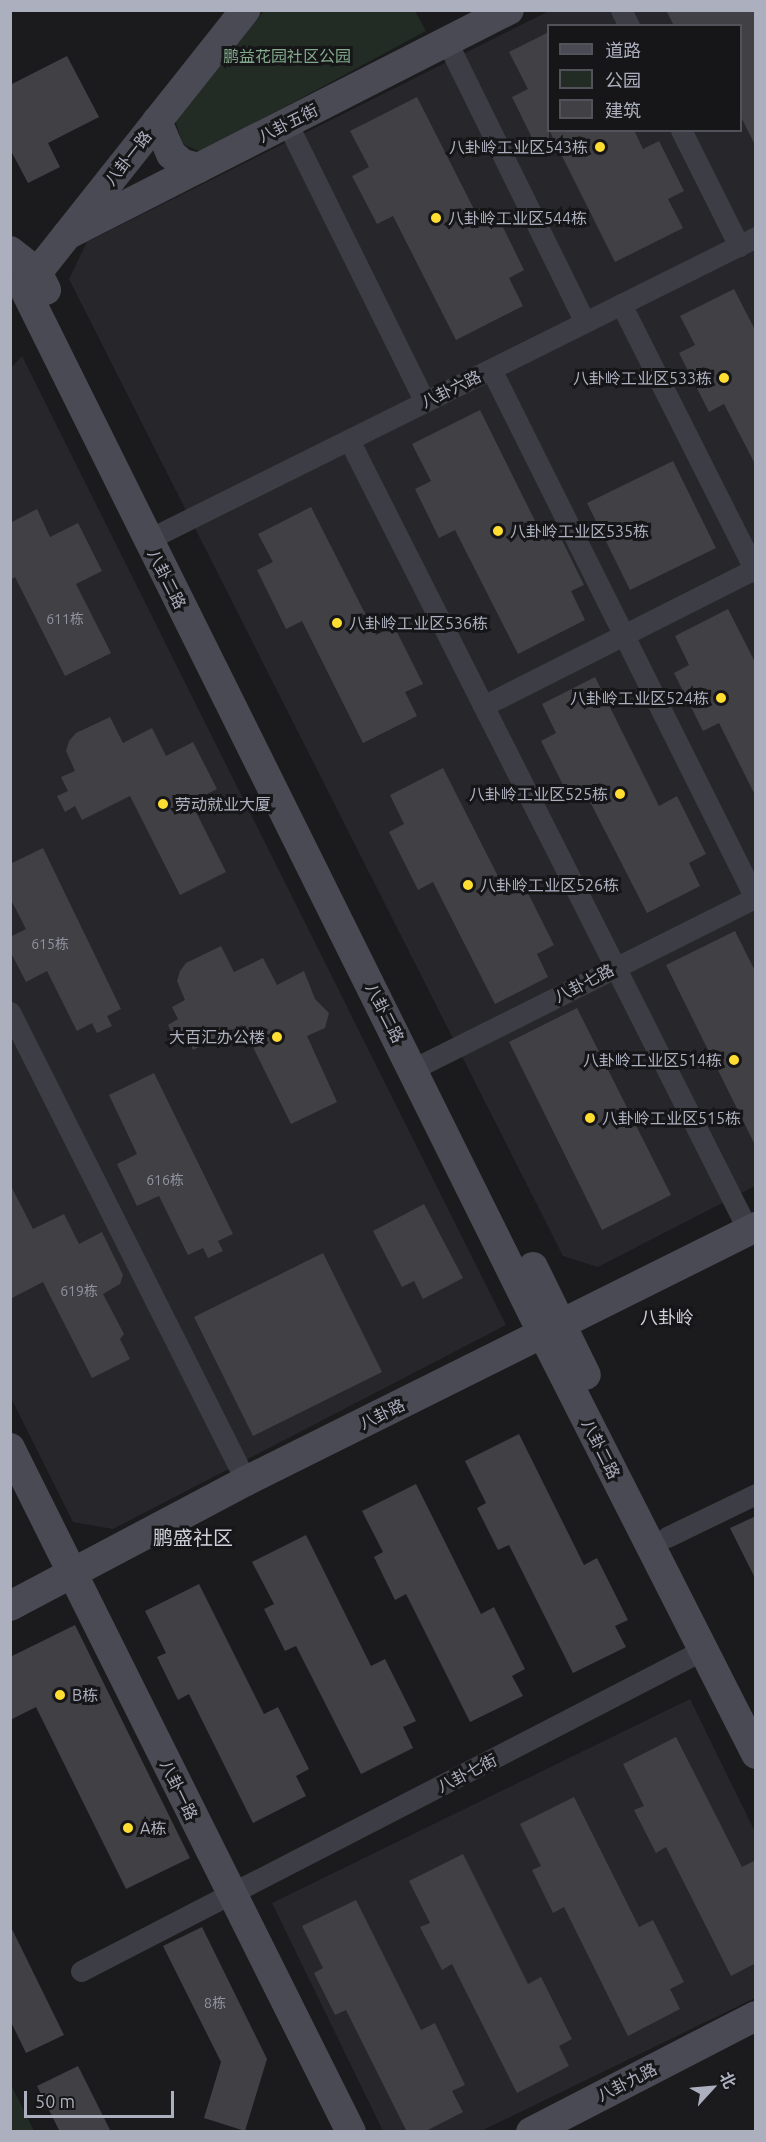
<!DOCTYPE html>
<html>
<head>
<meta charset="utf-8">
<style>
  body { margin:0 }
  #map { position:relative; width:766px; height:2142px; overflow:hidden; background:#1b1b1d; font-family:Ubuntu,"Noto Sans SC",sans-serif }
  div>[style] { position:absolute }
  .built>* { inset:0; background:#27262b }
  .green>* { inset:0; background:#222c25 }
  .building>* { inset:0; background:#404045 }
  .street>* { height:21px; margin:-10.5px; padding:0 10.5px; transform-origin:10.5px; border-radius:10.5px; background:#3d3d45 }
  .secondary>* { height:30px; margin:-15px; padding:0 15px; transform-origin:15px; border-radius:15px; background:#494a53 }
  .dots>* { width:16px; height:16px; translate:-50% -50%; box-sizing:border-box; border:3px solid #161618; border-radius:50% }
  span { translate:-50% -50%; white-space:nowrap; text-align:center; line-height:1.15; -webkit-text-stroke:6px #161618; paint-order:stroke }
  .number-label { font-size:14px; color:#9193a0 }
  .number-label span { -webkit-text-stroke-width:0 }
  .park-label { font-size:16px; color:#82aa8b }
  .street-label { font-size:16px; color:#acafbe }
  .poi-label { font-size:16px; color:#acafbe }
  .right { translate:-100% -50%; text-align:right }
  .left { translate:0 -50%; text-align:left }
  .neighbourhood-label { font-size:18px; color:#cecfd9 }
  .quarter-label { font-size:20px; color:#cecfd9 }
  .frame { position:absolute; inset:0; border:12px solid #acafbe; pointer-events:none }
  .legend { position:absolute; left:547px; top:24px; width:195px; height:108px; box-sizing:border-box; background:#161618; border:2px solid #52535a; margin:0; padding:8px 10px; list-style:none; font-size:18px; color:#acafbe }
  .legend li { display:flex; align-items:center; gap:12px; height:30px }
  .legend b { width:30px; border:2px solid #52535a }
  .north { position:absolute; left:682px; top:2058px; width:60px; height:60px; -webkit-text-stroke:4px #161618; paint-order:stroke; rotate:64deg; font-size:16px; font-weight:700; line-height:24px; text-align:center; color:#acafbe }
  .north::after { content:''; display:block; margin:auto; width:21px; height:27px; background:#acafbe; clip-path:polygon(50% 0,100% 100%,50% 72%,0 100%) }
  .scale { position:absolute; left:24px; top:2091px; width:150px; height:27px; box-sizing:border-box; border:3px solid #acafbe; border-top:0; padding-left:8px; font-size:18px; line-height:21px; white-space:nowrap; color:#acafbe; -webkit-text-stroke:4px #161618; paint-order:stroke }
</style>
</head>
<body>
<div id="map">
  <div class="built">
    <i style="clip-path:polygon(evenodd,549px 11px,755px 11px,755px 1186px,598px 1267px,563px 1256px,69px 279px,87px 242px,549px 11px,548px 26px,740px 26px,740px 130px,548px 130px,548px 26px)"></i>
    <i style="clip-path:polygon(22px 356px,506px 1325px,113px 1529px,73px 1522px,11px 1398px,10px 369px)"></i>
    <i style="clip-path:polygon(690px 1699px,755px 1832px,755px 1998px,481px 2131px,383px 2131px,272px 1903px)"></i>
  </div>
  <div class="green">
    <i style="clip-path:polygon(264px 11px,415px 11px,426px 31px,201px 152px,183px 144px,175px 120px)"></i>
    <i style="clip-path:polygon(11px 2085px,34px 2131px,11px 2131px)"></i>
  </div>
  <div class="building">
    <i style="clip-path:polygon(666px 10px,756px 10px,756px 147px,741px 117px,741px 26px,674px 26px)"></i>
    <i style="clip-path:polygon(549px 32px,549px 139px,536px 146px,512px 97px,528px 89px,509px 52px)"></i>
    <i style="clip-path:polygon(67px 56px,99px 117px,48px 143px,60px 167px,28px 183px,10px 149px,10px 85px)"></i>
    <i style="clip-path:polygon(417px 97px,483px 227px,499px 219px,524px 270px,509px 278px,523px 306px,456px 340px,393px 216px,377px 224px,352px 176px,369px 167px,350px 131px)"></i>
    <i style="clip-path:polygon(549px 130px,634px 130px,643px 149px,659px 141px,684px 191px,668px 199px,683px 228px,615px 262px)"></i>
    <i style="clip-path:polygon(734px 289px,756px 332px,756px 466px,724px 404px,709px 412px,679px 353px,695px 345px,680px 316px)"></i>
    <i style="clip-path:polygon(480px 410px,545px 541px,559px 534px,584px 585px,571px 591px,585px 620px,518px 654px,455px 530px,439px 538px,415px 489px,431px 481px,412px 444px)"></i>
    <i style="clip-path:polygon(673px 461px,716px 548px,630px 590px,587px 503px)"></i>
    <i style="clip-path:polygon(311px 507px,376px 635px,394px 626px,423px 684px,405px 692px,417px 716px,363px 743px,302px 621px,286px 629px,257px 570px,273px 562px,258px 534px)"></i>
    <i style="clip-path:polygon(37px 509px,50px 537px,78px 523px,102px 571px,76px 584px,111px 653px,65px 676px,15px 577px,10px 580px,10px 523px)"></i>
    <i style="clip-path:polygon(728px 609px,756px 664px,756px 797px,719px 723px,703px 731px,674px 673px,689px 665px,675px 636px)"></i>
    <i style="clip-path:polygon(595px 677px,659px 806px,677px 796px,706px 854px,689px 863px,700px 886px,647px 913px,585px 792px,570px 799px,541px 741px,556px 733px,542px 704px)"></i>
    <i style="clip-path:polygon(110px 717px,123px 743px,152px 728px,166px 756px,193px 742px,217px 789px,191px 802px,226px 872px,180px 895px,130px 796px,82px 820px,75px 806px,65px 812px,57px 796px,68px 791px,61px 777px,75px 771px,66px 751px,69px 741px,76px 733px)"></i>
    <i style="clip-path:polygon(443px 768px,508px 896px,525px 887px,554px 945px,537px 954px,548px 977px,495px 1004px,433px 882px,418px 890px,389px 832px,404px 824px,390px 795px)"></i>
    <i style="clip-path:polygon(43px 848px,121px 1009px,107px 1016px,112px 1026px,97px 1033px,92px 1023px,77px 1031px,47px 971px,26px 982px,10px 951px,10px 937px,26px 929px,10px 898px,10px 864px)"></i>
    <i style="clip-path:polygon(735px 931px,756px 973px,756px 1147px,666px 965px)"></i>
    <i style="clip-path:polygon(221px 946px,234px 972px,263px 958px,277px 985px,304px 971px,315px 999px,329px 1013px,325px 1028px,307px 1036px,337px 1102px,291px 1124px,242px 1025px,193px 1050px,185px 1034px,175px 1040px,168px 1025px,178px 1019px,172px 1007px,185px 1000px,177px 981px,180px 971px,186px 963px)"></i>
    <i style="clip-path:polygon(577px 1008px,671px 1195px,602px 1230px,509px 1042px)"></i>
    <i style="clip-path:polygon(154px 1073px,233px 1234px,218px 1241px,223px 1251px,208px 1258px,203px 1248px,188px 1255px,159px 1196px,137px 1206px,117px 1164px,137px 1154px,109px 1095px)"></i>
    <i style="clip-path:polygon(10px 1184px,33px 1229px,64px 1214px,79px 1244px,102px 1232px,123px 1275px,120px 1284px,103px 1294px,124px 1334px,120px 1339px,130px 1359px,92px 1378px,43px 1282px,10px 1299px)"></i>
    <i style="clip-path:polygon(424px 1204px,463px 1278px,423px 1299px,414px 1281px,402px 1287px,373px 1231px)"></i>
    <i style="clip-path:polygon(323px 1253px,382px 1372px,253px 1436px,194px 1317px)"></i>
    <i style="clip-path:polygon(519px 1434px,584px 1565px,597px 1558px,628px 1620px,615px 1626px,626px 1647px,573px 1673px,509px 1545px,498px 1550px,477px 1508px,486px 1503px,465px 1461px)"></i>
    <i style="clip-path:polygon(416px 1484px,481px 1614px,494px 1607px,525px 1669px,512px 1676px,523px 1696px,470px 1722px,406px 1594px,395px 1600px,374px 1557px,383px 1552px,362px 1511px)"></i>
    <i style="clip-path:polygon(756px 1516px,756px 1580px,730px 1528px)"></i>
    <i style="clip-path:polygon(306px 1535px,371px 1666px,385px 1659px,416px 1721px,403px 1727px,413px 1748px,361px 1774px,296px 1646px,285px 1651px,264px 1609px,274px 1604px,252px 1562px)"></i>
    <i style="clip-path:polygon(199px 1584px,264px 1714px,278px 1707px,309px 1769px,296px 1776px,306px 1796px,253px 1823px,189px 1694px,178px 1700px,157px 1657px,166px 1653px,145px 1611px)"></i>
    <i style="clip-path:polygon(75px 1625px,190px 1858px,126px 1889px,36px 1707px,10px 1720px,10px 1657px)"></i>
    <i style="clip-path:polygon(676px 1737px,742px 1867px,756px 1860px,756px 1963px,731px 1976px,666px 1847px,656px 1853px,634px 1810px,644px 1806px,623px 1764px)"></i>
    <i style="clip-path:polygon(574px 1797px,639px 1927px,653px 1920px,684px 1982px,670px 1989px,680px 2009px,628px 2036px,564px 1907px,553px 1913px,532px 1870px,541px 1866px,520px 1824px)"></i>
    <i style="clip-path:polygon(463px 1854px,528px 1984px,541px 1977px,572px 2039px,559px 2046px,569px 2066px,517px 2093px,452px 1964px,442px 1970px,420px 1927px,430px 1923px,409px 1881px)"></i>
    <i style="clip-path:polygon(356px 1900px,421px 2030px,435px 2023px,465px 2085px,452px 2091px,463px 2112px,424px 2132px,407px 2132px,346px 2010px,335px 2015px,314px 1973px,323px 1968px,302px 1926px)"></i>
    <i style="clip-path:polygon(10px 1925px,64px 2035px,26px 2053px,10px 2020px)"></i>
    <i style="clip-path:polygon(202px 1927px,267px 2059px,245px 2131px,204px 2118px,221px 2062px,163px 1946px)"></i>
    <i style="clip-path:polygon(78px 2066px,111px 2132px,60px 2132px,37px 2086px)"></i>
  </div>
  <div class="street">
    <i style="left:621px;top:10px;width:18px;rotate:63deg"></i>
    <i style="left:447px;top:42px;width:312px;rotate:63.8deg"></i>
    <i style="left:287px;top:123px;width:311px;rotate:63.7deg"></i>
    <i style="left:681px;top:130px;width:130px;rotate:63.4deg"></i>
    <i style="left:621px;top:304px;width:300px;rotate:63.3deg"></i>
    <i style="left:491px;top:369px;width:593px;rotate:63.48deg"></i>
    <i style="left:349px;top:440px;width:885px;rotate:63.2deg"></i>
    <i style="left:147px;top:540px;width:680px;rotate:-26.45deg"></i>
    <i style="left:483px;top:706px;width:306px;rotate:-26.8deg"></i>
    <i style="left:10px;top:1012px;width:525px;rotate:63.29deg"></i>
    <i style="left:413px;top:1069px;width:384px;rotate:-26.6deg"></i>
    <i style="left:667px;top:1537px;width:99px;rotate:-25.8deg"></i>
    <i style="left:81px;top:1971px;width:700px;rotate:-27.3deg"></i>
  </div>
  <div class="secondary">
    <i style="left:157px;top:121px;width:36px;rotate:67deg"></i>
    <i style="left:171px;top:154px;width:16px;rotate:40deg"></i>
    <i style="left:183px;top:164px;width:16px;rotate:14deg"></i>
    <i style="left:67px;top:235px;width:496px;rotate:-27deg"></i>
    <i style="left:10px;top:251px;width:34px;rotate:38deg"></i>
    <i style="left:37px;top:272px;width:20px;rotate:63deg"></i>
    <i style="left:10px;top:277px;width:18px;rotate:38deg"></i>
    <i style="left:24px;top:288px;width:1168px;rotate:63.61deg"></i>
    <i style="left:543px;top:1334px;width:471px;rotate:63.1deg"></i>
    <i style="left:25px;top:288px;width:355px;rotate:-51.6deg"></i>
    <i style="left:533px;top:1267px;width:120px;rotate:63.9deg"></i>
    <i style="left:10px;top:1448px;width:764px;rotate:63.5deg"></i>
    <i style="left:10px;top:1606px;width:267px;rotate:-27.9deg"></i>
    <i style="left:246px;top:1481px;width:570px;rotate:-26.48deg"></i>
    <i style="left:531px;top:2132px;width:253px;rotate:-27.3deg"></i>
  </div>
  <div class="dots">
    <i style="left:600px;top:147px;background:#ffdd31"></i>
    <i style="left:436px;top:218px;background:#ffdd31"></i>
    <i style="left:724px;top:378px;background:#ffdd31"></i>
    <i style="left:498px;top:531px;background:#ffdd31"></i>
    <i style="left:337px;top:623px;background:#ffdd31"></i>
    <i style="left:721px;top:698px;background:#ffdd31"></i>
    <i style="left:620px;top:794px;background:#ffdd31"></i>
    <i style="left:163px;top:804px;background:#ffdd31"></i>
    <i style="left:468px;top:885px;background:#ffdd31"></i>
    <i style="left:277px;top:1037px;background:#ffdd31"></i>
    <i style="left:734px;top:1060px;background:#ffdd31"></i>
    <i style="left:590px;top:1118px;background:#ffdd31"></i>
    <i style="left:60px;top:1695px;background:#ffdd31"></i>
    <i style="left:128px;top:1828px;background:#ffdd31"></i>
  </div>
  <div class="number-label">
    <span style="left:65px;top:619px">611栋</span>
    <span style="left:50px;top:944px">615栋</span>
    <span style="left:165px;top:1180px">616栋</span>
    <span style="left:79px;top:1291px">619栋</span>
    <span style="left:215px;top:2003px">8栋</span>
  </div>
  <div class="park-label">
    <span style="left:287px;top:56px">鹏益花园社区公园</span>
  </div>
  <div class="street-label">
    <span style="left:288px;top:123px;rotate:-27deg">八卦五街</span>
    <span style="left:128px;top:158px;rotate:-52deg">八卦一路</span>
    <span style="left:451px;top:389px;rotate:-26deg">八卦六路</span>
    <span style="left:167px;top:579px;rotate:63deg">八卦二路</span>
    <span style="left:584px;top:983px;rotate:-27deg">八卦七路</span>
    <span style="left:385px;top:1013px;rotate:63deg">八卦二路</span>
    <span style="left:382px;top:1414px;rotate:-26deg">八卦路</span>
    <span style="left:601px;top:1449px;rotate:63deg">八卦二路</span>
    <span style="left:467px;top:1773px;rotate:-27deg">八卦七街</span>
    <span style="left:179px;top:1790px;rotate:64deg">八卦一路</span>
    <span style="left:627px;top:2082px;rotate:-27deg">八卦九路</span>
  </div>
  <div class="poi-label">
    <span class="right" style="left:588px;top:147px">八卦岭工业区543栋</span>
    <span class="left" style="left:448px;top:218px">八卦岭工业区544栋</span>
    <span class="right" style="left:712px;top:378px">八卦岭工业区533栋</span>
    <span class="left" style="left:510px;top:531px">八卦岭工业区535栋</span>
    <span class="left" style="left:349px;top:623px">八卦岭工业区536栋</span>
    <span class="right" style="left:709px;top:698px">八卦岭工业区524栋</span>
    <span class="right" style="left:608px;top:794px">八卦岭工业区525栋</span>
    <span class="left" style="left:175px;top:804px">劳动就业大厦</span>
    <span class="left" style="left:480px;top:885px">八卦岭工业区526栋</span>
    <span class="right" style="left:265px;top:1037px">大百汇办公楼</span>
    <span class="right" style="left:722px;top:1060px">八卦岭工业区514栋</span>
    <span class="left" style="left:602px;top:1118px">八卦岭工业区515栋</span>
    <span class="left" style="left:72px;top:1695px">B栋</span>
    <span class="left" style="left:140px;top:1828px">A栋</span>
  </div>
  <div class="neighbourhood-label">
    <span style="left:667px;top:1317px">八卦岭</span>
  </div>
  <div class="quarter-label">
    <span style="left:193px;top:1537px">鹏盛社区</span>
  </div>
  <div class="frame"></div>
  <ul class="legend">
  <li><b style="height:8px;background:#494a53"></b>道路</li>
  <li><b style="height:16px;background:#222c25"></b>公园</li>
  <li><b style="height:16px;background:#404045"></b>建筑</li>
  </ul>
  <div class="north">北</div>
  <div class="scale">50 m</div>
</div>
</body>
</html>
